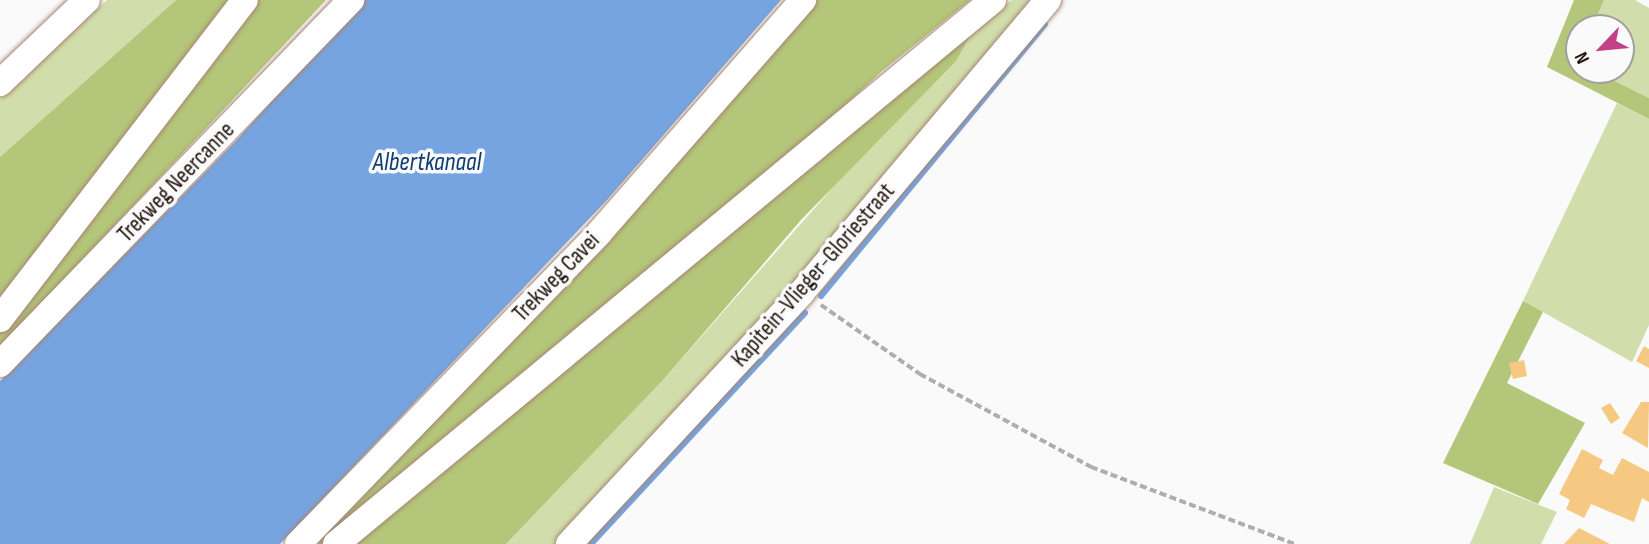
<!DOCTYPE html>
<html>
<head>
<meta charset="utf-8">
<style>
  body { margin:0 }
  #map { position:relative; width:1649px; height:544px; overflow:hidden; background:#fafafa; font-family:"Sofia Sans Condensed",sans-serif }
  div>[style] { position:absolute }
  .green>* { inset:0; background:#d1deab }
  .forest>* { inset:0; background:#b4c679 }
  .water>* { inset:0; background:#76a4e1 }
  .stream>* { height:6px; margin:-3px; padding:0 3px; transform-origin:3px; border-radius:3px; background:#76a4e1 }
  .building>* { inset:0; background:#f5c981 }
  .path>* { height:3.5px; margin-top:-1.75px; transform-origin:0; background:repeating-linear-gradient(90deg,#b1adab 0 7px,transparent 0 10.5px) }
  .roads { filter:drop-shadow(0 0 2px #a68674) drop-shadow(0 0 2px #a68674) }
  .minor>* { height:26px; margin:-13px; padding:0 13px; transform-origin:13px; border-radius:13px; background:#fff }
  span { translate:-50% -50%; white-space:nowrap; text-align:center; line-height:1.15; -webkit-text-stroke:7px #fafafa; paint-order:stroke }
  .street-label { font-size:24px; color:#231711 }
  .water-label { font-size:26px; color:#0f3c73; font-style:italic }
  .north { position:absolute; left:1565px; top:14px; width:70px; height:70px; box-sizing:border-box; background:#fafafa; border:2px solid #a49f9d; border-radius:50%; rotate:244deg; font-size:19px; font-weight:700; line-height:28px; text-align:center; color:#231711 }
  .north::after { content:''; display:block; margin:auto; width:24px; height:32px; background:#c34087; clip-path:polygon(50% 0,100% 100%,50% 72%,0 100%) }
</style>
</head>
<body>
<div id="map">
  <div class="green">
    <i style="clip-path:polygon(107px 0,176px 0,0 157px,0 99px)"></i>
    <i style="clip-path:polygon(1012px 0,1029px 0,1035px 7px,564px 544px,506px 544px,664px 379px,976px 25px)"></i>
    <i style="clip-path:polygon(1604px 0,1635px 0,1649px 8px,1649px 98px,1593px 70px,1621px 70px,1621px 28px,1592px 28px)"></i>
    <i style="clip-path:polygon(1617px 103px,1649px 119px,1649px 325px,1632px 362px,1523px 301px)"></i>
    <i style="clip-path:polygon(1494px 487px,1557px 512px,1541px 544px,1470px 544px)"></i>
  </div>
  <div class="forest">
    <i style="clip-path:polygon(176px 0,326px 0,0 348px,0 157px)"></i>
    <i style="clip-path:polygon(817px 0,970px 0,882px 71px,741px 202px,326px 544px,314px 544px)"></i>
    <i style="clip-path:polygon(1574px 0,1604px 0,1592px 28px,1579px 28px,1579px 70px,1593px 70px,1649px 98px,1649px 119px,1547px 67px)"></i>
    <i style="clip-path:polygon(976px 25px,956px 61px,801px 220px,664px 379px,506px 544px,346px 544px)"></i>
    <i style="clip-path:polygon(1523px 301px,1543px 312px,1507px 383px,1585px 423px,1538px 504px,1443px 463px)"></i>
  </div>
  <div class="water">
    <i style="clip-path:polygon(362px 0,781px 0,607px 200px,280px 544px,0 544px,0 381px,235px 142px)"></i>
  </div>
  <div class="stream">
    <i style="left:821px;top:296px;width:352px;rotate:-50.5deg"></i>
    <i style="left:591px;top:544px;width:315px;rotate:-47.2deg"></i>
  </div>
  <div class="building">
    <i style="clip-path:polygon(1644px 346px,1649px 349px,1649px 368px,1636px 361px)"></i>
    <i style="clip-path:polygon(1524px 360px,1527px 376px,1513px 379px,1509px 363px)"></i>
    <i style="clip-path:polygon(1641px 402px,1649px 402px,1648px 448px,1622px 433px)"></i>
    <i style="clip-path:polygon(1610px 403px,1620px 418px,1611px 424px,1601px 408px)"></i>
    <i style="clip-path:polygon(1582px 449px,1603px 460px,1599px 468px,1613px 475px,1622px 458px,1649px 472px,1649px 502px,1642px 498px,1634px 522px,1591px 504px,1584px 518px,1566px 509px,1570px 500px,1559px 494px)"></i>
    <i style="clip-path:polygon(1579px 528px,1610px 544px,1564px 544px)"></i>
  </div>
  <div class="path">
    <i style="left:821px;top:305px;width:121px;rotate:34.9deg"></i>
    <i style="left:920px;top:374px;width:195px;rotate:28.5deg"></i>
    <i style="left:1091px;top:467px;width:218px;rotate:20.7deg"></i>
  </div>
  <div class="roads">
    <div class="minor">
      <i style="left:0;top:83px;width:120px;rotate:-43.7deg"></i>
      <i style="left:0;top:319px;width:402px;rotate:-52.5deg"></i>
      <i style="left:0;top:364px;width:506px;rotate:-46.04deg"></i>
      <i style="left:298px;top:544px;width:433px;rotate:-45.9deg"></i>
      <i style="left:599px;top:233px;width:310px;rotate:-48.8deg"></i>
      <i style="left:336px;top:544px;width:853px;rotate:-39.62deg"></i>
      <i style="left:569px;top:544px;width:343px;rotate:-47.2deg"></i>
      <i style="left:802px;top:292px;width:382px;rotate:-49.9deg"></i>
    </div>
  </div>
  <div class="street-label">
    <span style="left:176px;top:182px;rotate:-46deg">Trekweg Neercanne</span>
    <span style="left:813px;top:275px;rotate:-49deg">Kapitein-Vlieger-Gloriestraat</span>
    <span style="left:556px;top:277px;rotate:-46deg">Trekweg Cavei</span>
  </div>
  <div class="water-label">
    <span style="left:427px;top:163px">Albertkanaal</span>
  </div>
  <div class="north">N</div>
</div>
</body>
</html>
